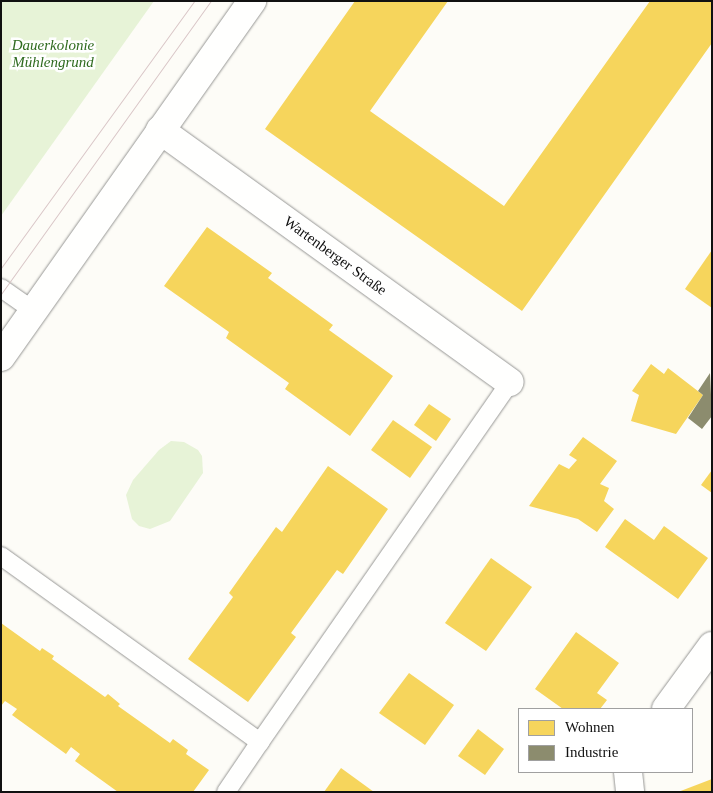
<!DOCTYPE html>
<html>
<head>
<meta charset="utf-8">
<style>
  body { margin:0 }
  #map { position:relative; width:713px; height:793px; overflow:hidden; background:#fdfcf7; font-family:"Times New Roman",serif }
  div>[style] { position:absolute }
  .green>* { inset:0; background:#e7f3d7 }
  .homes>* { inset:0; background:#f6d55c }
  .industry>* { inset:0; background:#8c8c6e }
  .roads { filter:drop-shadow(0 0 1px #979795) drop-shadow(0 0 1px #979795) }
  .service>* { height:18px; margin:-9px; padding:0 9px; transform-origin:9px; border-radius:9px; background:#fffffe }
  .minor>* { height:28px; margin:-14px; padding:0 14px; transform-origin:14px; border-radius:14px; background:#fffffe }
  .tertiary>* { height:28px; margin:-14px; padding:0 14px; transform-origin:14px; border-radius:14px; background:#fffffe }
  .tram>* { height:1px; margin:-0.5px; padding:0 0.5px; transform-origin:0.5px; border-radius:0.5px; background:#d9c6c7 }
  span { translate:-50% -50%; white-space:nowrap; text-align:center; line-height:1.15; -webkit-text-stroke:5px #fff; paint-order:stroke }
  .park-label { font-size:15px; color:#2f6b1f; font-style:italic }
  .street-label { font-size:15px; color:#111 }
  .frame { position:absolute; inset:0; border:2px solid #111; pointer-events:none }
  .legend { position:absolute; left:518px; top:708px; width:175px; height:65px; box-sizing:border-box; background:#fff; border:1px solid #a0a0a0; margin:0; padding:6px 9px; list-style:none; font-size:15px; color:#111 }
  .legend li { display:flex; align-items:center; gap:10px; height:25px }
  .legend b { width:25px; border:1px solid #a0a0a0 }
</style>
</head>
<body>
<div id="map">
  <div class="green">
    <i style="clip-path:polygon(1px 1px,154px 1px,1px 216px)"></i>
    <i style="clip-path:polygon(171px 441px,184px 442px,198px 450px,202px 456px,203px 473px,170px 521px,150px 529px,139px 526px,132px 519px,126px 495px,133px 480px,159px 450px)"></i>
  </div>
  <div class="homes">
    <i style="clip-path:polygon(355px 1px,448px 1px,370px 111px,504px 206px,650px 1px,712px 1px,712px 43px,522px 311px,265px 129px)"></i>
    <i style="clip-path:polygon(207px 227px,272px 273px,268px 278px,333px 325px,329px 330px,393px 376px,350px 436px,285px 389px,289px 383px,226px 338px,229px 332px,164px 286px)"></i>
    <i style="clip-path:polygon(712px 250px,712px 308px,685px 289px)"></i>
    <i style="clip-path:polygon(651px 364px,664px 374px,668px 368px,703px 395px,676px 434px,631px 421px,639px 395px,632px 391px)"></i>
    <i style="clip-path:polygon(429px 404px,451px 419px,436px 441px,414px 425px)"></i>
    <i style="clip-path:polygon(393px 420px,432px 447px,410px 478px,371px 450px)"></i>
    <i style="clip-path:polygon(583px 437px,617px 461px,600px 484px,609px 488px,604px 501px,614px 509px,597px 532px,578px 519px,529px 506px,559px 464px,569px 469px,577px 460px,569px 455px)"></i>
    <i style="clip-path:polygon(328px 466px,388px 509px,343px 574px,337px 570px,291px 633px,296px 637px,248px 702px,188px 659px,233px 597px,229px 593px,276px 527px,282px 532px)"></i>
    <i style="clip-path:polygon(712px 470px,712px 493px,701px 485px)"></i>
    <i style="clip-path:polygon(625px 519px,654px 540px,664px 526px,708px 558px,678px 599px,605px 547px)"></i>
    <i style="clip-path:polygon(491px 558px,532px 587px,486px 651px,445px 623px)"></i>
    <i style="clip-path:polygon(1px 623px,40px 651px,42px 648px,54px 656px,52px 659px,105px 697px,108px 694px,120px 704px,118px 706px,170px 743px,173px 739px,188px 750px,186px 754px,209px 770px,193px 792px,118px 792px,75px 761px,80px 754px,71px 747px,66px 754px,12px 715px,17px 709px,5px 701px,1px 706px)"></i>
    <i style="clip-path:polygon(576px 632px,619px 663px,597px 693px,607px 700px,600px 709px,563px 709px,535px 689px)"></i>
    <i style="clip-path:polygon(409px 673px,454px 705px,425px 745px,379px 713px)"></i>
    <i style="clip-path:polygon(478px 729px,504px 749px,485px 775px,458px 756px)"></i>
    <i style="clip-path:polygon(341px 768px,374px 792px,324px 792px)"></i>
    <i style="clip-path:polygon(712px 779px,712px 792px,678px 792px)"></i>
  </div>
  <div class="industry">
    <i style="clip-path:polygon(710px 373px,712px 416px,702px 429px,688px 418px,703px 395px,698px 391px)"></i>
  </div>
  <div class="roads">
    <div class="service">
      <i style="left:1px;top:288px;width:40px;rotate:34.9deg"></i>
      <i style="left:1px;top:556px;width:319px;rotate:35.7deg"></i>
      <i style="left:260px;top:742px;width:438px;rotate:-55.2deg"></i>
      <i style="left:226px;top:792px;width:60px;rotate:-55.8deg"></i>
    </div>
    <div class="minor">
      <i style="left:160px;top:130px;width:431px;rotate:35.8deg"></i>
      <i style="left:666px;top:709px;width:78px;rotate:-53.9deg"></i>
      <i style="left:628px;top:772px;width:20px;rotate:84deg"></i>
    </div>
    <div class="tertiary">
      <i style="left:1px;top:357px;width:436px;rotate:-54.8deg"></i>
    </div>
  </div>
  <div class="tram">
    <i style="left:1px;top:268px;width:329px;rotate:-54.1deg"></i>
    <i style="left:1px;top:294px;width:360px;rotate:-54.4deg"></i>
  </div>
  <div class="park-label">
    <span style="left:53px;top:54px">Dauerkolonie<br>Mühlengrund</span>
  </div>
  <div class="street-label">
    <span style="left:335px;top:256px;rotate:36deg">Wartenberger Straße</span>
  </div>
  <div class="frame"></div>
  <ul class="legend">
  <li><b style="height:14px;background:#f6d55c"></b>Wohnen</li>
  <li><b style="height:14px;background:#8c8c6e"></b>Industrie</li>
  </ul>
</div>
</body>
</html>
